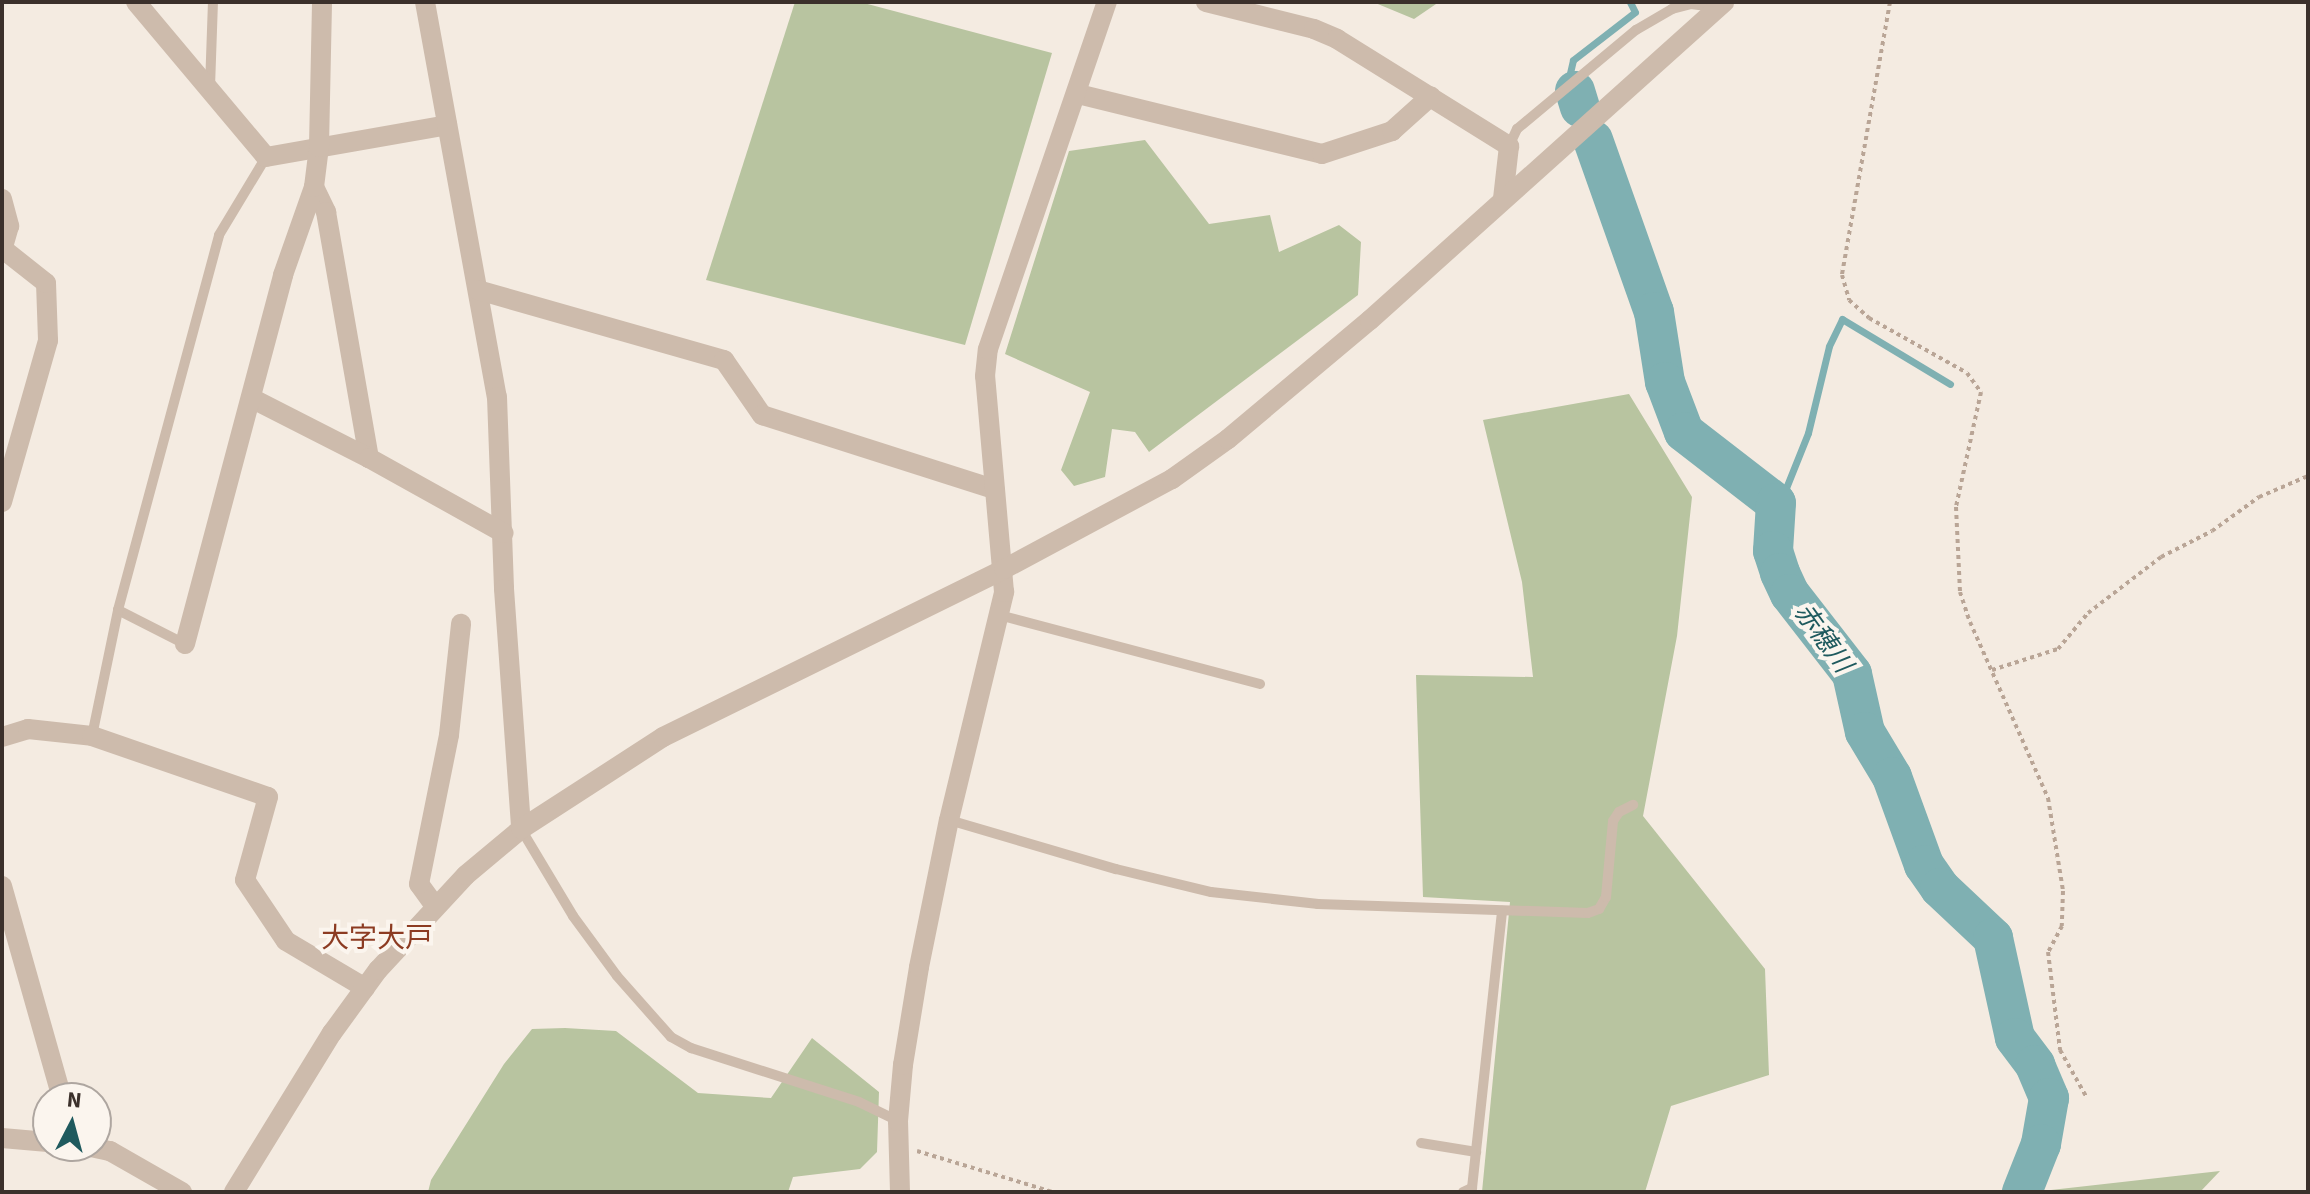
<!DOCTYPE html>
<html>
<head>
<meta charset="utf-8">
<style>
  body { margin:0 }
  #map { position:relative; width:2310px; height:1194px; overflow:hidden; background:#f4ebe1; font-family:"Source Sans 3","Noto Sans JP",sans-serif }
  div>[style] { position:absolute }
  .green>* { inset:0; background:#b8c4a0 }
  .stream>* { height:7px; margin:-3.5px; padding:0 3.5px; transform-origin:3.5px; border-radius:3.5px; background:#7fb0b2 }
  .river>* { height:40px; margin:-20px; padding:0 20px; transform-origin:20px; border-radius:20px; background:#7fb0b2 }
  .path>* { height:4px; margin-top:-2px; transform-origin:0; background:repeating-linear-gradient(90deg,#b9a596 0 4px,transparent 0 8px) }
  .service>* { height:10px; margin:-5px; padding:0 5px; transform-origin:5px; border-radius:5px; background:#cdbbac }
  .minor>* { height:20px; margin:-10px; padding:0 10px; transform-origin:10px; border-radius:10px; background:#cdbbac }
  .tertiary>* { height:20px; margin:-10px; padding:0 10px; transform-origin:10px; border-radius:10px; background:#cdbbac }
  span { translate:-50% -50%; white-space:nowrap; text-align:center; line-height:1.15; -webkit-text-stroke:8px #fbf5ee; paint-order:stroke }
  .water-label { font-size:26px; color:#1f5a5e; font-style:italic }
  .quarter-label { font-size:28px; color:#8c3b22 }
  .frame { position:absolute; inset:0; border:4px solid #3b302b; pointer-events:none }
  .north { position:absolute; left:32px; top:1082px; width:80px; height:80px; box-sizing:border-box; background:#fbf5ee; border:2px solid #aea6a0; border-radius:50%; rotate:6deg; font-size:22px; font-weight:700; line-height:32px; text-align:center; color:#3b302b }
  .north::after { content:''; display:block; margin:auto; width:28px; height:36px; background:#1f5a5e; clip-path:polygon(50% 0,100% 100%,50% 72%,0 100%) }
</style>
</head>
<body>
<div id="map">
  <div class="green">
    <i style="clip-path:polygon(795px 2px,860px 2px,1052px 53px,965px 345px,706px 280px)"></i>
    <i style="clip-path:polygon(1373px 2px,1439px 2px,1414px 19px)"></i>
    <i style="clip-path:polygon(1145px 140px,1209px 224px,1270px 215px,1279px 252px,1339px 225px,1361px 242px,1358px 295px,1149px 452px,1135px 432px,1112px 429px,1105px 477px,1074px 486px,1061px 470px,1090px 392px,1005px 354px,1069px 151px)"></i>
    <i style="clip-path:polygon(1629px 394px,1692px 497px,1677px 636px,1643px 816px,1765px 969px,1769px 1075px,1671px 1106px,1645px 1192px,1482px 1192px,1510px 902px,1423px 897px,1416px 675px,1533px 677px,1522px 582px,1483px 420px)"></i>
    <i style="clip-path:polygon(565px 1028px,616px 1031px,698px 1093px,771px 1098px,812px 1038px,879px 1092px,877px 1152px,860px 1169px,793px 1177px,788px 1192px,428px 1192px,431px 1180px,504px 1064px,532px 1029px)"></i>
    <i style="clip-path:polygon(2220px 1171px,2200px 1192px,2050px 1192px,2051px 1190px)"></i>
  </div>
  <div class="stream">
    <i style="left:1570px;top:73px;width:13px;rotate:-77deg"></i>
    <i style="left:1573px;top:60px;width:78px;rotate:-37.7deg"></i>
    <i style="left:1635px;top:12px;width:11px;rotate:-117deg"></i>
    <i style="left:1776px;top:503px;width:18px;rotate:-56deg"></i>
    <i style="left:1786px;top:488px;width:59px;rotate:-68.2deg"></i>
    <i style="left:1808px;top:433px;width:89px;rotate:-76.4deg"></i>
    <i style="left:1829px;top:346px;width:30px;rotate:-64deg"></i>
    <i style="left:1842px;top:319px;width:126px;rotate:31deg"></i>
  </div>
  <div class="river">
    <i style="left:1575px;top:91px;width:17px;rotate:73deg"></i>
    <i style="left:1593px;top:140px;width:182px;rotate:70.5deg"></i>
    <i style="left:1654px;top:312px;width:71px;rotate:81.1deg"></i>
    <i style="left:1665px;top:382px;width:53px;rotate:69.2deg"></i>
    <i style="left:1684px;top:432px;width:116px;rotate:37.7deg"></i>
    <i style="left:1776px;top:503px;width:48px;rotate:93.6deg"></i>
    <i style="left:1773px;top:551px;width:23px;rotate:72deg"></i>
    <i style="left:1780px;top:573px;width:23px;rotate:65deg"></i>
    <i style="left:1790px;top:594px;width:101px;rotate:52.2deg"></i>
    <i style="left:1852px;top:674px;width:59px;rotate:77.4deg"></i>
    <i style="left:1865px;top:732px;width:52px;rotate:59deg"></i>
    <i style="left:1892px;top:777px;width:94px;rotate:70deg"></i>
    <i style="left:1924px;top:865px;width:28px;rotate:55deg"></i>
    <i style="left:1940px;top:888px;width:73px;rotate:43.3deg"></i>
    <i style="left:1993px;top:938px;width:102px;rotate:77.6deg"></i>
    <i style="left:2015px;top:1038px;width:34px;rotate:53deg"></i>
    <i style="left:2035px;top:1065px;width:36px;rotate:67deg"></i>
    <i style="left:2049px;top:1098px;width:47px;rotate:99.9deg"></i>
    <i style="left:2041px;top:1144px;width:52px;rotate:111.6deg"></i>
  </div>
  <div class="path">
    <i style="left:1890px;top:2px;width:277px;rotate:100deg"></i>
    <i style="left:1842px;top:275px;width:26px;rotate:74deg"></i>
    <i style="left:1849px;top:300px;width:27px;rotate:42deg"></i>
    <i style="left:1869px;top:318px;width:112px;rotate:29.3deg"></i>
    <i style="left:1967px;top:373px;width:24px;rotate:54deg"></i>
    <i style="left:1981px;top:392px;width:118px;rotate:102.3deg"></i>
    <i style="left:1956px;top:507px;width:85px;rotate:87.3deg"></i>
    <i style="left:1960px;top:592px;width:32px;rotate:72deg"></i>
    <i style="left:1970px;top:622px;width:193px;rotate:66.1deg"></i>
    <i style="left:2048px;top:798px;width:94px;rotate:80.8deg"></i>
    <i style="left:2063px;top:891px;width:35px;rotate:92deg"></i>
    <i style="left:2062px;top:926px;width:30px;rotate:118deg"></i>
    <i style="left:2048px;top:952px;width:99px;rotate:83deg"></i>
    <i style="left:2060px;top:1050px;width:55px;rotate:60.6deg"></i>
    <i style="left:1992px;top:670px;width:69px;rotate:-17.7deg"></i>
    <i style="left:2058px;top:649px;width:47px;rotate:-50.2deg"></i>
    <i style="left:2088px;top:613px;width:92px;rotate:-37.5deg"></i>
    <i style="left:2161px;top:557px;width:57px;rotate:-27deg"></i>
    <i style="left:2212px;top:531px;width:58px;rotate:-35.9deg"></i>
    <i style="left:2259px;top:497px;width:53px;rotate:-23.2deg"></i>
    <i style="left:917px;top:1151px;width:142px;rotate:16.8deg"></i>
  </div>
  <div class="service">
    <i style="left:210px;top:87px;width:85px;rotate:-88deg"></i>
    <i style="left:1509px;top:146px;width:19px;rotate:-65deg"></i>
    <i style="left:1517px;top:129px;width:155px;rotate:-39.8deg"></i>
    <i style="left:1636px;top:30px;width:42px;rotate:-30.3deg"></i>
    <i style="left:1672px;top:9px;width:20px;rotate:-15deg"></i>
    <i style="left:1691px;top:4px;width:26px;rotate:7deg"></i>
    <i style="left:118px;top:610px;width:75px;rotate:26.9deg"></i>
    <i style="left:999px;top:615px;width:270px;rotate:14.8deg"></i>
    <i style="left:92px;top:736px;width:129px;rotate:-78.3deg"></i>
    <i style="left:118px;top:610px;width:388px;rotate:-74.9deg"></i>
    <i style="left:219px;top:235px;width:91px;rotate:-58.9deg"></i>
    <i style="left:949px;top:820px;width:174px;rotate:16.4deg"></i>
    <i style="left:1116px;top:869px;width:98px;rotate:13.6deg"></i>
    <i style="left:1211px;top:892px;width:108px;rotate:6.4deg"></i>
    <i style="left:1318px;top:904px;width:270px;rotate:1.9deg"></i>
    <i style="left:1588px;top:913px;width:12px;rotate:-20deg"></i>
    <i style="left:1599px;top:909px;width:14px;rotate:-60deg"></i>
    <i style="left:1606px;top:897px;width:76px;rotate:-84.7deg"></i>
    <i style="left:1613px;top:821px;width:11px;rotate:-56deg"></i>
    <i style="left:1619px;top:812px;width:16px;rotate:-27deg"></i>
    <i style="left:521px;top:829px;width:101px;rotate:59.1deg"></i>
    <i style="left:573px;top:916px;width:74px;rotate:53.7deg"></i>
    <i style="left:617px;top:976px;width:81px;rotate:48.5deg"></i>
    <i style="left:671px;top:1037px;width:23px;rotate:29deg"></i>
    <i style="left:691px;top:1048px;width:176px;rotate:17.8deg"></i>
    <i style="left:859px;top:1102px;width:43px;rotate:26deg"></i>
    <i style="left:1421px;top:1143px;width:56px;rotate:9.3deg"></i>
    <i style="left:1463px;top:1192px;width:10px;rotate:-24deg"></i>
    <i style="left:1472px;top:1188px;width:279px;rotate:-83.8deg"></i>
  </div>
  <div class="minor">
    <i style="left:136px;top:2px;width:202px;rotate:50deg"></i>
    <i style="left:266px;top:157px;width:184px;rotate:-10deg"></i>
    <i style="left:425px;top:2px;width:402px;rotate:79.7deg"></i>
    <i style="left:497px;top:397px;width:192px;rotate:87.9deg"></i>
    <i style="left:504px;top:589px;width:241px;rotate:85.9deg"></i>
    <i style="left:1206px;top:2px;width:111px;rotate:14deg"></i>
    <i style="left:1314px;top:29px;width:25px;rotate:23deg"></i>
    <i style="left:1337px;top:39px;width:203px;rotate:31.9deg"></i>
    <i style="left:1509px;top:146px;width:53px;rotate:96.5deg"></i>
    <i style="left:1078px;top:94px;width:251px;rotate:13.8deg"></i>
    <i style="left:1322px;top:154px;width:74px;rotate:-18.2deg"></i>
    <i style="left:1392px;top:131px;width:52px;rotate:-41.9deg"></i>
    <i style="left:314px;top:187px;width:28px;rotate:64deg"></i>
    <i style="left:326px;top:212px;width:250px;rotate:80.1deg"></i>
    <i style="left:2px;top:199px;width:28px;rotate:75deg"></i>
    <i style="left:9px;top:226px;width:25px;rotate:106deg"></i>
    <i style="left:478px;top:290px;width:256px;rotate:15.9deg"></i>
    <i style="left:724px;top:360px;width:67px;rotate:55.4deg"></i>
    <i style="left:762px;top:415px;width:244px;rotate:17.7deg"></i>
    <i style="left:251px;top:398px;width:132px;rotate:27deg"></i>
    <i style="left:369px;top:458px;width:154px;rotate:29.1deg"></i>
    <i style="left:2px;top:502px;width:168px;rotate:-74.1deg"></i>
    <i style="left:48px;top:340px;width:57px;rotate:-92deg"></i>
    <i style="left:46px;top:283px;width:55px;rotate:-141.7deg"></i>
    <i style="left:185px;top:644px;width:382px;rotate:-75.1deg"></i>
    <i style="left:283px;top:275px;width:93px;rotate:-70.6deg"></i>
    <i style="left:314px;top:187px;width:40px;rotate:-82.9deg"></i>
    <i style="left:319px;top:147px;width:145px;rotate:-88.8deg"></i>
    <i style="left:2px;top:737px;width:27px;rotate:-17deg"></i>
    <i style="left:28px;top:729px;width:64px;rotate:6.2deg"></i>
    <i style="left:92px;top:736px;width:186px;rotate:19.1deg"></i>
    <i style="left:268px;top:797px;width:86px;rotate:105.5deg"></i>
    <i style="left:245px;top:880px;width:73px;rotate:56.1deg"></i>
    <i style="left:286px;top:941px;width:92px;rotate:30.7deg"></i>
    <i style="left:2px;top:886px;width:220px;rotate:74.2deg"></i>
    <i style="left:435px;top:906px;width:27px;rotate:-126deg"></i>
    <i style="left:419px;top:884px;width:152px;rotate:-78.6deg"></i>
    <i style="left:449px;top:735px;width:112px;rotate:-83.8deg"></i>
    <i style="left:2px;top:1138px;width:46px;rotate:5deg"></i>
    <i style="left:86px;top:1146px;width:25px;rotate:12deg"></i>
    <i style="left:110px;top:1151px;width:83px;rotate:29.7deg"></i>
    <i style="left:900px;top:1192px;width:71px;rotate:-91.6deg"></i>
    <i style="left:898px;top:1121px;width:56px;rotate:-84.9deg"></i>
    <i style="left:903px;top:1065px;width:99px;rotate:-80.7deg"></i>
    <i style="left:919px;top:967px;width:150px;rotate:-78.5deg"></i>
    <i style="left:949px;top:820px;width:235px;rotate:-76.4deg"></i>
    <i style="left:1004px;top:592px;width:217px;rotate:-95deg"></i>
    <i style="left:985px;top:376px;width:27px;rotate:-84deg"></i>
    <i style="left:988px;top:349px;width:367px;rotate:-71.1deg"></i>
  </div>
  <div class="tertiary">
    <i style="left:234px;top:1192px;width:187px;rotate:-58.4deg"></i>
    <i style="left:332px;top:1033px;width:78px;rotate:-53.9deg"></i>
    <i style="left:378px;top:970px;width:129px;rotate:-47.2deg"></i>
    <i style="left:466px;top:875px;width:72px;rotate:-39.9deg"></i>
    <i style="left:521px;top:829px;width:169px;rotate:-32.9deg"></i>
    <i style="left:663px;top:737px;width:380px;rotate:-26.2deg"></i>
    <i style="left:1004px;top:569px;width:191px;rotate:-28.2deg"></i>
    <i style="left:1172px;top:479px;width:69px;rotate:-35.5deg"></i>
    <i style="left:1228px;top:439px;width:185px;rotate:-40deg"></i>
    <i style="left:1370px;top:320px;width:476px;rotate:-41.9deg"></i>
  </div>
  <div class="water-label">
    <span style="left:1823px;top:638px;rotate:54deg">赤穂川</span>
  </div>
  <div class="quarter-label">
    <span style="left:377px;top:938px">大字大戸</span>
  </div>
  <div class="frame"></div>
  <div class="north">N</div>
</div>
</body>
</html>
